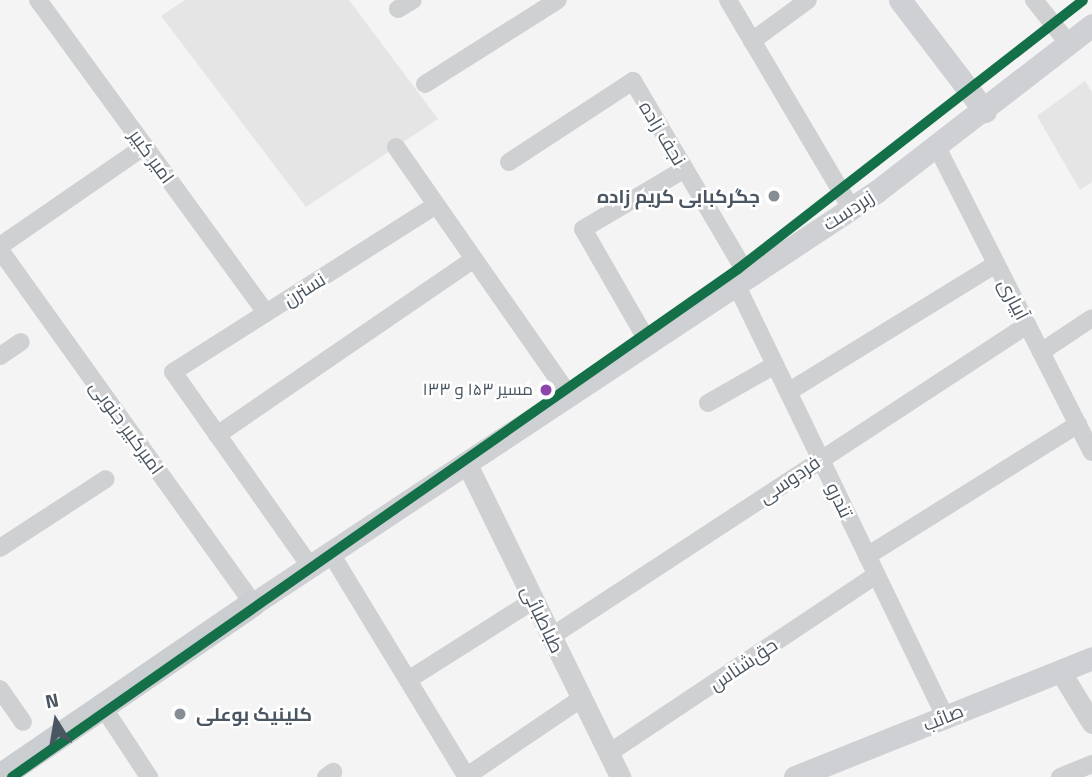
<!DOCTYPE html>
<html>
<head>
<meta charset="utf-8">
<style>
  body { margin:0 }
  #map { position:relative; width:1092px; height:777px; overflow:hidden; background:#f4f4f4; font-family:"Titillium Web",Cairo,sans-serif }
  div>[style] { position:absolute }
  .education>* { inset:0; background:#e6e5e6 }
  .minor>* { height:18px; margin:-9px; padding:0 9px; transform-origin:9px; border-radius:9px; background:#ced0d2 }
  .tertiary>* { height:21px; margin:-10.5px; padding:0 10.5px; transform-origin:10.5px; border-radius:10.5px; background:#ced0d2 }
  .secondary>* { height:23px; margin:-11.5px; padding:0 11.5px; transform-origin:11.5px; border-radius:11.5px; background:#ced0d4 }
  .primary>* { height:26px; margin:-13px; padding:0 13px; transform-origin:13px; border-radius:13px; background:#caced1 }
  .metro-1>* { height:10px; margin:-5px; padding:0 5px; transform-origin:5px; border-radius:5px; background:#147049 }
  .dots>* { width:19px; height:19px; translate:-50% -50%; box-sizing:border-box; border:4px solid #fff; border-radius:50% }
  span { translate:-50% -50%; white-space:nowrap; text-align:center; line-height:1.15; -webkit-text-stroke:5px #fff; paint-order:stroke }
  .bus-label { font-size:17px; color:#4a5661 }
  .right { translate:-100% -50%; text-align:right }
  .street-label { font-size:19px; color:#4a5661 }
  .poi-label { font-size:19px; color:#4a5661; font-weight:700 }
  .left { translate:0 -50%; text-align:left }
  .north { position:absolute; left:21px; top:686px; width:70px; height:70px; -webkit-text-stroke:5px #fff; paint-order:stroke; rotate:349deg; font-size:19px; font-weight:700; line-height:28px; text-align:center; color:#4a5661 }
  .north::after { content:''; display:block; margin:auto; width:24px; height:32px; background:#4a5661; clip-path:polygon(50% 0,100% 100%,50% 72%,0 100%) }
</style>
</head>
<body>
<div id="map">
  <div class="education">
    <i style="clip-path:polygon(185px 0,349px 0,438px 119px,306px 207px,161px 16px)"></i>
    <i style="clip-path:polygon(1085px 81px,1092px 92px,1092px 182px,1080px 190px,1037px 116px)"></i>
  </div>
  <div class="minor">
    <i style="left:38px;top:0;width:387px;rotate:53.9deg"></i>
    <i style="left:728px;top:0;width:242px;rotate:59.4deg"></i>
    <i style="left:1034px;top:0;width:56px;rotate:51.5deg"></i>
    <i style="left:398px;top:9px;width:17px;rotate:-31deg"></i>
    <i style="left:752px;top:41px;width:69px;rotate:-36.2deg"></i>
    <i style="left:425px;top:84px;width:157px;rotate:-32.3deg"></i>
    <i style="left:396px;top:147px;width:301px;rotate:55.1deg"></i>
    <i style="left:937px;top:147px;width:342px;rotate:63.1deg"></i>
    <i style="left:509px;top:162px;width:148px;rotate:-33.2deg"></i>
    <i style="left:633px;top:81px;width:226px;rotate:59.5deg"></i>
    <i style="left:0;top:246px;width:176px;rotate:-34.6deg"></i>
    <i style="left:0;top:250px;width:435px;rotate:54.4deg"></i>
    <i style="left:736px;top:284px;width:481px;rotate:64.2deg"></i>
    <i style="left:648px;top:342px;width:130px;rotate:-119.9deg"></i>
    <i style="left:583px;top:229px;width:118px;rotate:-30.5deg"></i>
    <i style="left:1041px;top:352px;width:61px;rotate:-33.7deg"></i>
    <i style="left:0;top:356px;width:25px;rotate:-34deg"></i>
    <i style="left:788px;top:392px;width:244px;rotate:-31.6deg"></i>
    <i style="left:708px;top:403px;width:77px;rotate:-29.6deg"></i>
    <i style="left:217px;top:435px;width:310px;rotate:-34.4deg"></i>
    <i style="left:0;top:548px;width:126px;rotate:-33.1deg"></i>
    <i style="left:330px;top:552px;width:263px;rotate:58.7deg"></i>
    <i style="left:867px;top:556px;width:249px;rotate:-32deg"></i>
    <i style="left:310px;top:566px;width:237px;rotate:-125.2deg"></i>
    <i style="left:173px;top:372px;width:310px;rotate:-32.4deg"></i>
    <i style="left:552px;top:636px;width:568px;rotate:-33.21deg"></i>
    <i style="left:408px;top:680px;width:149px;rotate:-32.4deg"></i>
    <i style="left:0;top:689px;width:40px;rotate:55.1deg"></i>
    <i style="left:103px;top:707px;width:84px;rotate:56.7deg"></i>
    <i style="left:609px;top:753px;width:321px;rotate:-33.7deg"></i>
    <i style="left:467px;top:776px;width:139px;rotate:-34.1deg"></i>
    <i style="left:326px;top:777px;width:9px;rotate:-36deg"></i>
    <i style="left:1060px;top:777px;width:35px;rotate:-22deg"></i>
  </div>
  <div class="tertiary">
    <i style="left:466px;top:462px;width:351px;rotate:63.9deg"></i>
    <i style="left:1060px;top:671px;width:61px;rotate:58.4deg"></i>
  </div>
  <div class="secondary">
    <i style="left:900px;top:0;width:140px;rotate:52.6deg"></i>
    <i style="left:253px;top:604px;width:747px;rotate:-33.48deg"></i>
    <i style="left:876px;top:192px;width:273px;rotate:-37.7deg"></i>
    <i style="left:795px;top:777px;width:320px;rotate:-21.8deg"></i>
  </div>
  <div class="primary">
    <i style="left:0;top:777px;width:306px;rotate:-34.4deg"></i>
  </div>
  <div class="metro-1">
    <i style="left:12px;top:777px;width:886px;rotate:-34.98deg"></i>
    <i style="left:738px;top:269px;width:437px;rotate:-37.9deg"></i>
  </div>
  <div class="dots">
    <i style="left:774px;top:196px;background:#868d94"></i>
    <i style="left:546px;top:390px;background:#8e44ad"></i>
    <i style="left:180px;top:714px;background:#868d94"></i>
  </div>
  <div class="bus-label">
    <span class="right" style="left:533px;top:390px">مسیر ۱۵۳ و ۱۳۳</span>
  </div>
  <div class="street-label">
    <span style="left:663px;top:133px;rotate:59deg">نجف زاده</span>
    <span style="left:152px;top:156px;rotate:54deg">امیر کبیر</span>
    <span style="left:848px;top:210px;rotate:-33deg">زبردست</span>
    <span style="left:304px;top:289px;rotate:-32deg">نسترن</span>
    <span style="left:1014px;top:299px;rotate:63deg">آبیاری</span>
    <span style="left:127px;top:427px;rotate:54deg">امیرکبیر جنوبی</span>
    <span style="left:789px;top:479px;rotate:-34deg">فردوسی</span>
    <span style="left:840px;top:500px;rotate:64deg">تندرو</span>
    <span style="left:543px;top:619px;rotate:64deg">طباطبائی</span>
    <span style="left:743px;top:664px;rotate:-34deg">حق‌شناس</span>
    <span style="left:943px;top:717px;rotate:-22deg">صائب</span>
  </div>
  <div class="poi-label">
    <span class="right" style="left:760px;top:196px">جگرکبابی کریم زاده</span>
    <span class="left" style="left:196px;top:714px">کلینیک بوعلی</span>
  </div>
  <div class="north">N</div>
</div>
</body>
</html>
